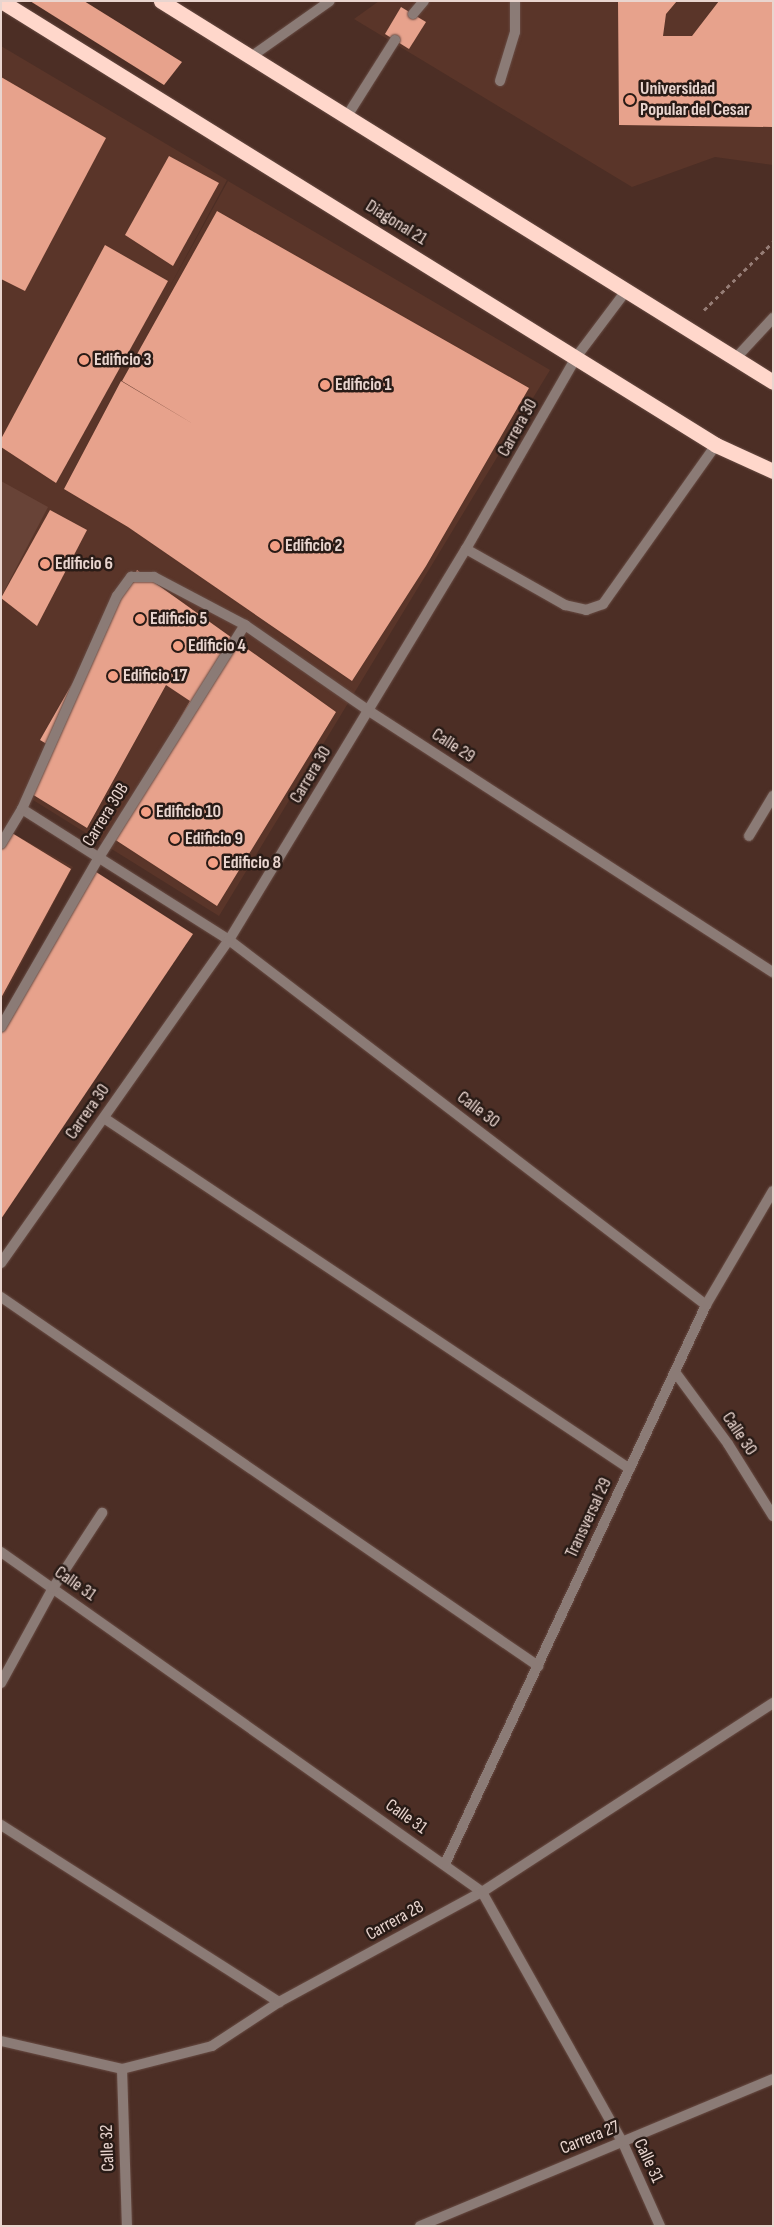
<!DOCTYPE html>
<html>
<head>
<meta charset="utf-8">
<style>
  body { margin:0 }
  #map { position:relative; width:774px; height:2227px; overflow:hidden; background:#4c2e25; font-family:"Sofia Sans Condensed",sans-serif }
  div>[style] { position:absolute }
  .built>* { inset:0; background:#5a3529 }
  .green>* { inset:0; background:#684337 }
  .building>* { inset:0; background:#e7a28c }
  .path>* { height:3px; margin-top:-1.5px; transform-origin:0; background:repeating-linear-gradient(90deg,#967d76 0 4px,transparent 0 8px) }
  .roads { filter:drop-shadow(0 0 1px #684c44) drop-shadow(0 0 1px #684c44) }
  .lane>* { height:10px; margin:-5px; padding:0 5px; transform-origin:5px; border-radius:5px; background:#8b7b76 }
  .street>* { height:10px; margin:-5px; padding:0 5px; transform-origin:5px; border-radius:5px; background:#8b7b76 }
  .highway>* { height:15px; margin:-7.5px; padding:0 7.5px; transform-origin:7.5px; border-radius:7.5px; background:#ffd7cb }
  .dots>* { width:14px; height:14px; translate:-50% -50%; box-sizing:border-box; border:2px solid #291b16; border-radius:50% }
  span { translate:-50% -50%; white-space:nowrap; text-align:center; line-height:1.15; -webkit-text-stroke:5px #291b16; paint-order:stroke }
  .poi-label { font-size:18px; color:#e9d5cf; font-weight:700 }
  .left { translate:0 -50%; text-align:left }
  .street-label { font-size:18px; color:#e9d5cf }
  .frame { position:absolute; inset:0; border:2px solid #e9d5cf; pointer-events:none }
</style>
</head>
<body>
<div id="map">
  <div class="built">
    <i style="clip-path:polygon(379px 1px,773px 1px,773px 165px,715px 157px,632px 187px,354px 19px)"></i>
    <i style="clip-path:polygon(1px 46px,227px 180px,162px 301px,228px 181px,550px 370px,219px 916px,25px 795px,7px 830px,73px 867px,1px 1002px)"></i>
  </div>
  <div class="green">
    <i style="clip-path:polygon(1px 481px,48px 507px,1px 597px)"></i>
  </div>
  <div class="building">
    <i style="clip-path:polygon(30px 1px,84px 1px,182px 62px,164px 85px)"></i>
    <i style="clip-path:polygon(618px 1px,677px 1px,666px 14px,663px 36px,692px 36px,719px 1px,773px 1px,773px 127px,619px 125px)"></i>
    <i style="clip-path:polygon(401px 7px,426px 22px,409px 49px,385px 34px)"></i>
    <i style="clip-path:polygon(1px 77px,106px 138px,25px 291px,1px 279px)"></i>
    <i style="clip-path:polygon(169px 156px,219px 183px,173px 266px,125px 235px)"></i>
    <i style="clip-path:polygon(217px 211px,529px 388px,426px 566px,352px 681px,128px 527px,64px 489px,121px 381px,195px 425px,122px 381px)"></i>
    <i style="clip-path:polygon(105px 245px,168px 281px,56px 483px,1px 447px,1px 439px)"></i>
    <i style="clip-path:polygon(50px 510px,87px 530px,37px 626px,1px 598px)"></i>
    <i style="clip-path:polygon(137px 570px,336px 712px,217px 906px,111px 837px,190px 701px,166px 685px,87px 828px,27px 791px,50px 746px,40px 740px)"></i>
    <i style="clip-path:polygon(7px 830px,71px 869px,1px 998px,1px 840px)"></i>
    <i style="clip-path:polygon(93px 870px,193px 934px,1px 1219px,1px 1022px)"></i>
  </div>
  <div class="path">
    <i style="left:704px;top:310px;width:97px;rotate:-44.6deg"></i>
  </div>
  <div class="roads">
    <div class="lane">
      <i style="left:413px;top:14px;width:17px;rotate:-50deg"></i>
      <i style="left:500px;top:81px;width:51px;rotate:-73deg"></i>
      <i style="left:515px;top:32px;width:31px;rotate:-90deg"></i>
      <i style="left:347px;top:116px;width:90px;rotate:-57.7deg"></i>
      <i style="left:735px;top:359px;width:56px;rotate:-47.2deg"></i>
      <i style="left:466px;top:549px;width:114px;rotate:29.5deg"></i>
      <i style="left:565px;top:605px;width:22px;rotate:13deg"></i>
      <i style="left:586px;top:610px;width:18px;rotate:-19deg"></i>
      <i style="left:603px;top:604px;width:195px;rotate:-54.6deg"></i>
    </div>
    <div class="street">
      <i style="left:252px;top:56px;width:95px;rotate:-35.2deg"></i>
      <i style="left:22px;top:809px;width:245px;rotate:32.3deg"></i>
      <i style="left:229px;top:940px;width:601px;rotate:37.42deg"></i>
      <i style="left:749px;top:836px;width:47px;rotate:-59deg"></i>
      <i style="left:1px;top:844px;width:41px;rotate:-59deg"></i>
      <i style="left:22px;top:809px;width:233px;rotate:-66deg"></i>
      <i style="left:117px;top:596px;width:24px;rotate:-54deg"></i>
      <i style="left:131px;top:577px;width:23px"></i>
      <i style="left:154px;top:577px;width:103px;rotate:27.8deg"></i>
      <i style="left:245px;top:625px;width:151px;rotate:34.7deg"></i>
      <i style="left:369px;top:711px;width:481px;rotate:32.9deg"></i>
      <i style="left:1px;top:1027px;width:194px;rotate:-60deg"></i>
      <i style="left:98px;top:859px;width:276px;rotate:-57.9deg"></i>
      <i style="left:104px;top:1118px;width:632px;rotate:33.72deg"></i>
      <i style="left:1px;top:1263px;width:395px;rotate:-54.8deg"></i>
      <i style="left:229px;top:940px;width:457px;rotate:-58.8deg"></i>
      <i style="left:466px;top:549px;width:223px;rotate:-60.1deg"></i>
      <i style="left:577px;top:356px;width:81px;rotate:-53deg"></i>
      <i style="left:1px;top:1297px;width:652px;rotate:34.49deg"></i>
      <i style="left:675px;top:1372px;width:89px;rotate:53.6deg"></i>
      <i style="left:728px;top:1444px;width:85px;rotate:58deg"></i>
      <i style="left:1px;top:1552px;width:589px;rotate:35.25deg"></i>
      <i style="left:482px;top:1892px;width:288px;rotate:60.7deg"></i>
      <i style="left:623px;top:2143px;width:91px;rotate:66deg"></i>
      <i style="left:1px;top:1683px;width:108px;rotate:-61.3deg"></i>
      <i style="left:53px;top:1588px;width:90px;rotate:-56.8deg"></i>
      <i style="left:1px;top:1825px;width:330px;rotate:32.5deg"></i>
      <i style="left:445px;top:1864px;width:617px;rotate:-64.97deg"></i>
      <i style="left:706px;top:1305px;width:132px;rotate:-59.6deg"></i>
      <i style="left:1px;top:2041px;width:124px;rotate:13deg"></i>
      <i style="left:122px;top:2069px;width:93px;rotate:-14.3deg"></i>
      <i style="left:212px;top:2046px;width:80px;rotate:-33.3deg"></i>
      <i style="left:279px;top:2002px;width:231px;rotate:-28.5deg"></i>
      <i style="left:482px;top:1892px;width:347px;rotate:-33deg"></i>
      <i style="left:122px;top:2069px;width:157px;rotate:88.2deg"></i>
      <i style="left:420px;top:2226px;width:382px;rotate:-22.6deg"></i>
    </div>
    <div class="highway">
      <i style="left:1px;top:1px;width:842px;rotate:31.84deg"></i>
      <i style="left:716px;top:445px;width:63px;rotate:24.5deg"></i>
      <i style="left:161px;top:1px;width:721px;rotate:31.9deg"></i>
    </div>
  </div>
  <div class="dots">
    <i style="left:630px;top:100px;background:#f39f84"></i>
    <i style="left:84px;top:360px;background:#f39f84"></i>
    <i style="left:325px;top:385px;background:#f39f84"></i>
    <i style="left:275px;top:546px;background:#f39f84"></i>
    <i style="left:45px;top:564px;background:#f39f84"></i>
    <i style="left:140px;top:619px;background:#f39f84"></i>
    <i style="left:178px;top:646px;background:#f39f84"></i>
    <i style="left:113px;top:676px;background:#f39f84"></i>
    <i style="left:146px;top:812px;background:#f39f84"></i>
    <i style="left:175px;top:839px;background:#f39f84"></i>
    <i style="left:213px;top:863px;background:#f39f84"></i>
  </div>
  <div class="poi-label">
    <span class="left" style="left:640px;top:100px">Universidad<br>Popular del Cesar</span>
    <span class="left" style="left:94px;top:360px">Edificio 3</span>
    <span class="left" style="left:335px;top:385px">Edificio 1</span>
    <span class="left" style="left:285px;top:546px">Edificio 2</span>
    <span class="left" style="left:55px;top:564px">Edificio 6</span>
    <span class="left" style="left:150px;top:619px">Edificio 5</span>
    <span class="left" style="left:188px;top:646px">Edificio 4</span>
    <span class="left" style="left:123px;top:676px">Edificio 17</span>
    <span class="left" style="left:156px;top:812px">Edificio 10</span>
    <span class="left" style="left:185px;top:839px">Edificio 9</span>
    <span class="left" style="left:223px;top:863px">Edificio 8</span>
  </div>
  <div class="street-label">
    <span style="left:396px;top:223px;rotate:32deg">Diagonal 21</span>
    <span style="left:518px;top:428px;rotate:-61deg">Carrera 30</span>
    <span style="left:453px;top:746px;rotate:33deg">Calle 29</span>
    <span style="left:311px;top:775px;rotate:-59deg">Carrera 30</span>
    <span style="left:106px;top:815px;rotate:-58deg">Carrera 30B</span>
    <span style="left:478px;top:1110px;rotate:37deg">Calle 30</span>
    <span style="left:88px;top:1112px;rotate:-55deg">Carrera 30</span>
    <span style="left:739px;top:1434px;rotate:56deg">Calle 30</span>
    <span style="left:589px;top:1518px;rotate:-65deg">Transversal 29</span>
    <span style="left:75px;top:1584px;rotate:35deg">Calle 31</span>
    <span style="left:406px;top:1817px;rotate:35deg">Calle 31</span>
    <span style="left:395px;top:1921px;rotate:-29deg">Carrera 28</span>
    <span style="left:590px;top:2138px;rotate:-22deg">Carrera 27</span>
    <span style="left:108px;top:2148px;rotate:-92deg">Calle 32</span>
    <span style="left:648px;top:2161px;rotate:65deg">Calle 31</span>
  </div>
  <div class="frame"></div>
</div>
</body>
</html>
